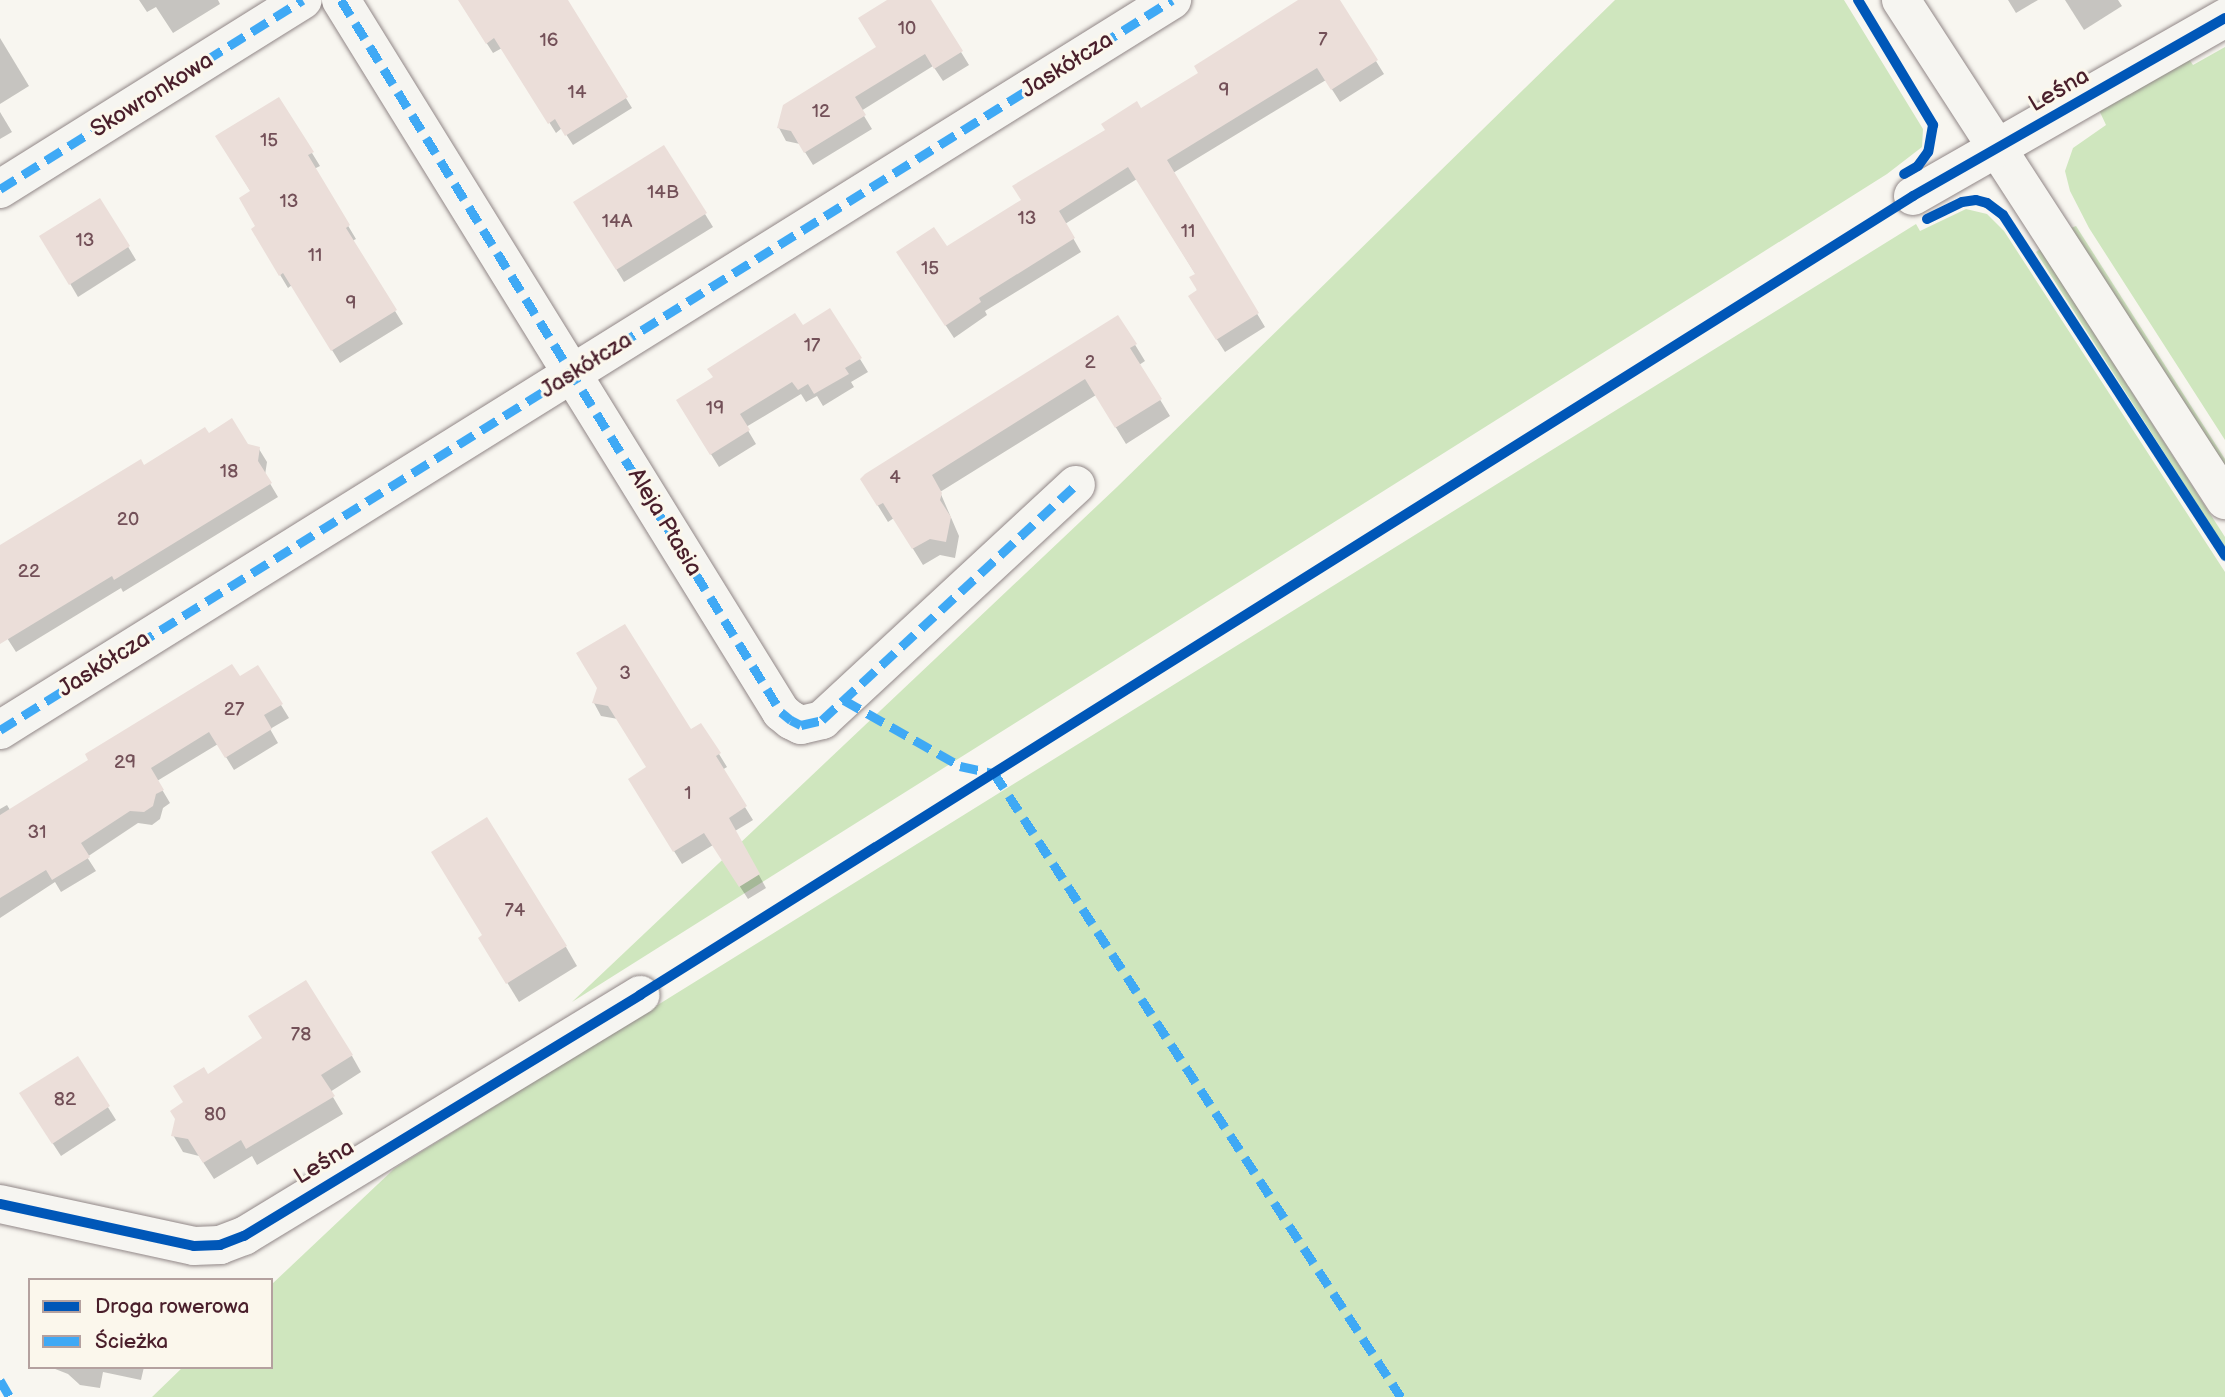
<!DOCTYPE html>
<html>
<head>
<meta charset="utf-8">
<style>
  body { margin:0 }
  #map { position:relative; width:2225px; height:1397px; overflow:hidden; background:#f8f6f0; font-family:"Balsamiq Sans",sans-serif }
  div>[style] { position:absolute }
  .green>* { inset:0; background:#cfe6be }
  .shadow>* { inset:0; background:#0003 }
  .building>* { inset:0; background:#ebded9 }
  .roads { filter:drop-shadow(0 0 2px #918787) drop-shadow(0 0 2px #918787) }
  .street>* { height:38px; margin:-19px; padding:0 19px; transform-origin:19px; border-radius:19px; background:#f6f5f1 }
  .quiet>* { height:9px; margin-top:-4.5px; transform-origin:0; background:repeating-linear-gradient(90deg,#3fa9f5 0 18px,transparent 0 27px) }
  .cycleway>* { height:10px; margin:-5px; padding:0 5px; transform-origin:5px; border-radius:5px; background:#0057b8 }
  span { translate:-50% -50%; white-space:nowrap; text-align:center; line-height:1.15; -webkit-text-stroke:6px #fbf7ec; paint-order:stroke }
  .number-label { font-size:19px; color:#735058 }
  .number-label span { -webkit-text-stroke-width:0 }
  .street-label { font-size:23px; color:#4a1f2b }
  .legend { position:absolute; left:28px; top:1278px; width:245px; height:91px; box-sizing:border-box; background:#fbf7ec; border:2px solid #b4a19f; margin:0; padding:9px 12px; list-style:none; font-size:21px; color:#4a1f2b }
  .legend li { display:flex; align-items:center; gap:14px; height:35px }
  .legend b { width:35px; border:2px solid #b4a19f }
</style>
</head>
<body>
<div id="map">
  <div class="green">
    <i style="clip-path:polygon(1615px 0,1844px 0,1923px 129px,1922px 147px,1887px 174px,572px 1002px,1117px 487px)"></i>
    <i style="clip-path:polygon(2225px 47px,2225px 440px,2089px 228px,2070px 191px,2065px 171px,2073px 148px,2106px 125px,2099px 110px,2189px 59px,2193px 65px)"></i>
    <i style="clip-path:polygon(1966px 209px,1987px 214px,2004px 231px,2225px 572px,2225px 1397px,152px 1397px,183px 1367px,271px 1367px,271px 1285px,395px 1168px,1916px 224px,1920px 231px)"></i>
    <i style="clip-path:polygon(2076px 226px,2225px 459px,2225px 469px,2071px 228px)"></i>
    <i style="clip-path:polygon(2040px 249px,2225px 537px,2225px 548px,2036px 252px)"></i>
  </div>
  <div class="shadow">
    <i style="clip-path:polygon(139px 0,218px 0,220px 4px,173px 33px,156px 7px,147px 12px)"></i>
    <i style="clip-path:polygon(459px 0,566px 0,632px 108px,573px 145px,562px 128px,556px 133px,502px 48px,493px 53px)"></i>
    <i style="clip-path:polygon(891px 0,929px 0,969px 65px,943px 81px,933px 66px,861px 111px,872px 129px,813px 165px,800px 144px,786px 141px,779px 128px,878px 48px)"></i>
    <i style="clip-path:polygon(1330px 0,1338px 0,1384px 74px,1340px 102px,1326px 80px,1173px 173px,1265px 327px,1225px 352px,1198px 310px,1196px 275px,1137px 179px,1065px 224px,1081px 252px,985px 311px,987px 315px,954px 338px,906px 265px,947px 249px,1023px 201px,1140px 110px)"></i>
    <i style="clip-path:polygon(2008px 0,2038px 0,2016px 13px)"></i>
    <i style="clip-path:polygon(2065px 0,2118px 0,2122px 6px,2084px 30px)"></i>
    <i style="clip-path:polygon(0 38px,29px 86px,0 104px)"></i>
    <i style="clip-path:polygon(0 112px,12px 132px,0 139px)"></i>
    <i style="clip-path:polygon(225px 149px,312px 153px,320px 166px,314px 169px,356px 239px,352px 241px,403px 324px,340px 363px,292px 285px,288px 288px,253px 230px,257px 227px,251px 192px)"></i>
    <i style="clip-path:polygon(100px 200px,136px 260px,78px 297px,42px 236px)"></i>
    <i style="clip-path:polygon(705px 214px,713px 227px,624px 282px,583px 215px)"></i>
    <i style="clip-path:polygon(1118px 317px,1145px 361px,1139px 365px,1170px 416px,1126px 444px,1096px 395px,940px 492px,959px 536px,955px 558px,940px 555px,923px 565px,894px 518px,888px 522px,862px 480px)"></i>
    <i style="clip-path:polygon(802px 328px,860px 359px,868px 372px,851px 382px,854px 387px,823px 406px,817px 396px,806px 402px,801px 394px,746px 427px,756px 444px,719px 467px,686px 414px)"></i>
    <i style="clip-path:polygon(247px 446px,259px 449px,267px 462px,265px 475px,278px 497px,123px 592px,121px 588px,16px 652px,0 627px,0 548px,144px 468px)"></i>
    <i style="clip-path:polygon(239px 678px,281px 705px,289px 718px,270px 729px,278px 743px,234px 770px,218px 744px,157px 781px,170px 803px,163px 808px,160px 819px,152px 825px,138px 823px,87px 857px,96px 871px,61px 892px,55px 882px,0 918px,0 809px,7px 805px,10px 810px)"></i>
    <i style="clip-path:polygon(599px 688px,691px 732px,719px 754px,727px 767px,722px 770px,753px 820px,735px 831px,766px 888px,748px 899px,713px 845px,682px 864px,638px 793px,648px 768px,618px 719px,601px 716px,594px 703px)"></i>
    <i style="clip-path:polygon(484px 936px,566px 947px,577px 966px,519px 1002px,492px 958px)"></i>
    <i style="clip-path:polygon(264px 1039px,352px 1056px,361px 1072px,330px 1092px,343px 1114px,257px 1165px,252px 1156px,214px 1179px,199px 1156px,183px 1152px,173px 1135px,185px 1103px,207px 1076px)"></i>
    <i style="clip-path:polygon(77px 1058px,116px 1120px,61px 1156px,29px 1107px)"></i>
    <i style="clip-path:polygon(50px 1367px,144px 1367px,141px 1380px,103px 1372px,100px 1388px,80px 1385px,68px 1374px)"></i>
  </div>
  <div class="building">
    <i style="clip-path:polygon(458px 0,568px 0,628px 97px,565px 136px,555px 119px,548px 124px,494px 38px,486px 44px)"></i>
    <i style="clip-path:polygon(887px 0,931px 0,963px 51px,934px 69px,925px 54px,855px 97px,866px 115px,804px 153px,791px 131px,777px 128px,783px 105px,876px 47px,858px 18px)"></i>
    <i style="clip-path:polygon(1298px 0,1340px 0,1378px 60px,1331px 90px,1317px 68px,1167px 160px,1259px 313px,1216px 340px,1188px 296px,1197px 290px,1189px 277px,1195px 274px,1128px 167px,1059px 211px,1075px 238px,979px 298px,981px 302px,945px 326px,896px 252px,934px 227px,947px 246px,1021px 200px,1012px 186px,1105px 130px,1101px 124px,1137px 101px,1141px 108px,1198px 73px,1194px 66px)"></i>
    <i style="clip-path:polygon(279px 97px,314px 152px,308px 155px,350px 225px,346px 228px,397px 310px,331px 351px,283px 273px,279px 276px,251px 229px,255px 226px,239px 198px,250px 191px,215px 136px)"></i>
    <i style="clip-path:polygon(664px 145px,707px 213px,616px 270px,573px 202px)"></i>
    <i style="clip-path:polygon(100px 198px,130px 246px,69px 285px,39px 236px)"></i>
    <i style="clip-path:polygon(830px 308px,862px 358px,845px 368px,849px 374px,814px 394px,808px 384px,798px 390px,792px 382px,740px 414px,750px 430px,710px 455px,676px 400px,713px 377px,707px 369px,795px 313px,803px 325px)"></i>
    <i style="clip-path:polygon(1118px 315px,1137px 344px,1130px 348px,1162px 399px,1115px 428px,1085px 379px,932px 475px,942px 493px,940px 500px,951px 517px,946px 542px,930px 539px,912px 549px,883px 503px,877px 506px,860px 479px,865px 474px)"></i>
    <i style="clip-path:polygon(232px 418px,248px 444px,260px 447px,258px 461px,272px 483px,114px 580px,112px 576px,0 644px,0 545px,141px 459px,144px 465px,205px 427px,209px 433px)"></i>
    <i style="clip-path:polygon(625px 624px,691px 729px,701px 723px,721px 753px,716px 756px,747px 806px,729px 818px,760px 874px,739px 887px,704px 833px,673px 852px,628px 779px,646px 767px,608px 706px,592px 703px,597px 688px,576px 653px)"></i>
    <i style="clip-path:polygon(232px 664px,240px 676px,258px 665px,283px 704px,264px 715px,272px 729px,225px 758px,209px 732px,151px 768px,164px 790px,156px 794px,153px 806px,144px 812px,130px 811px,81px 843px,90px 857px,52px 880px,46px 870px,0 898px,0 815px,88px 760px,85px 754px)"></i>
    <i style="clip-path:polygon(487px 817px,567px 946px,506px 984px,478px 938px,482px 935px,431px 852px)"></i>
    <i style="clip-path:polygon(306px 980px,353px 1055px,321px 1075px,335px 1096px,246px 1149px,241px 1140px,203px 1163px,188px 1139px,171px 1136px,175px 1119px,170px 1111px,183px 1102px,173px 1086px,204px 1067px,208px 1074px,262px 1038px,248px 1016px)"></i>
    <i style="clip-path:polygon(78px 1056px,110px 1106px,52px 1144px,19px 1093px)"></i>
  </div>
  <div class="roads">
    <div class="street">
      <i style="left:341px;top:0;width:837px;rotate:58.28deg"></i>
      <i style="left:781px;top:712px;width:13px;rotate:39deg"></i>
      <i style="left:791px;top:720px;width:11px;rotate:27deg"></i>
      <i style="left:801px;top:725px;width:22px;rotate:-13deg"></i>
      <i style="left:822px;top:720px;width:346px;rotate:-42.8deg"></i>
      <i style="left:1901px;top:0;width:596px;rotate:57.06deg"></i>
      <i style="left:0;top:189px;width:357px;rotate:-32deg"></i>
      <i style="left:1913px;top:196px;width:359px;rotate:-29.7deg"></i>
      <i style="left:0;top:730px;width:1381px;rotate:-31.92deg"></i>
      <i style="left:0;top:1204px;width:198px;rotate:12.2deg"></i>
      <i style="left:194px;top:1246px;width:26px;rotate:-2deg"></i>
      <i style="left:220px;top:1245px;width:26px;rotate:-21deg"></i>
      <i style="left:244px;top:1236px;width:464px;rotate:-31.3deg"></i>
    </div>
  </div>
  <div class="quiet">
    <i style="left:341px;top:0;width:837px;rotate:58.28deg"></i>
    <i style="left:781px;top:712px;width:13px;rotate:39deg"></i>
    <i style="left:791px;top:720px;width:11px;rotate:27deg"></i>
    <i style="left:801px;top:725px;width:22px;rotate:-13deg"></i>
    <i style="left:822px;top:720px;width:346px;rotate:-42.8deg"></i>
    <i style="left:0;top:189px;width:357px;rotate:-32deg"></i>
    <i style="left:844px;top:700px;width:133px;rotate:29.6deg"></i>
    <i style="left:960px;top:766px;width:35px;rotate:12deg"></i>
    <i style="left:994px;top:773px;width:745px;rotate:56.89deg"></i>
    <i style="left:0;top:730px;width:1381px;rotate:-31.92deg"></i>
    <i style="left:0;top:1380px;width:20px;rotate:60deg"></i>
  </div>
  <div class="cycleway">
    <i style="left:1858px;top:0;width:146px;rotate:59deg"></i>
    <i style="left:1933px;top:125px;width:27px;rotate:100deg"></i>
    <i style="left:1928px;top:152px;width:17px;rotate:126deg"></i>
    <i style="left:1918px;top:166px;width:16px;rotate:150deg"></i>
    <i style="left:1927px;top:219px;width:39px;rotate:-26deg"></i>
    <i style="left:1962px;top:202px;width:14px;rotate:-8deg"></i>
    <i style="left:1976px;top:200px;width:11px;rotate:15deg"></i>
    <i style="left:1987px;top:203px;width:20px;rotate:37deg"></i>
    <i style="left:2003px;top:215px;width:407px;rotate:56.9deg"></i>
    <i style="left:0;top:1204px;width:198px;rotate:12.2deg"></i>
    <i style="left:194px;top:1246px;width:26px;rotate:-2deg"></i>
    <i style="left:220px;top:1245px;width:26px;rotate:-21deg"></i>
    <i style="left:244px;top:1236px;width:464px;rotate:-31.3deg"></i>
    <i style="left:640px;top:995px;width:1503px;rotate:-32.11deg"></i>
    <i style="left:1913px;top:196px;width:359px;rotate:-29.7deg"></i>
  </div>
  <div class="number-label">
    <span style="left:907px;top:29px">10</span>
    <span style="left:1323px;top:40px">7</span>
    <span style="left:549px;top:41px">16</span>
    <span style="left:1224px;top:91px">9</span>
    <span style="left:577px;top:93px">14</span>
    <span style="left:821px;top:112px">12</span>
    <span style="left:269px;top:141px">15</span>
    <span style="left:663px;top:193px">14B</span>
    <span style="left:289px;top:202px">13</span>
    <span style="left:1027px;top:219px">13</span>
    <span style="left:617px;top:222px">14A</span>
    <span style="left:1188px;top:232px">11</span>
    <span style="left:85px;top:241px">13</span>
    <span style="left:315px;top:256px">11</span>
    <span style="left:930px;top:269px">15</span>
    <span style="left:351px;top:304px">9</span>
    <span style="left:812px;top:346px">17</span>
    <span style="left:1090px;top:363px">2</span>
    <span style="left:715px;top:409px">19</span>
    <span style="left:229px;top:472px">18</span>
    <span style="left:895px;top:478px">4</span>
    <span style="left:128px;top:520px">20</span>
    <span style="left:29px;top:572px">22</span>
    <span style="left:625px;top:674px">3</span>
    <span style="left:234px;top:710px">27</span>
    <span style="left:125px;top:763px">29</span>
    <span style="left:688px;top:794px">1</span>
    <span style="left:37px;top:833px">31</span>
    <span style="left:515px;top:911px">74</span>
    <span style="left:301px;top:1035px">78</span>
    <span style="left:65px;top:1100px">82</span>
    <span style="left:215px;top:1115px">80</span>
  </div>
  <div class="street-label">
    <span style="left:1067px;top:65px;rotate:-32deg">Jaskółcza</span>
    <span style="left:2059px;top:90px;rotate:-30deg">Leśna</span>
    <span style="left:152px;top:95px;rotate:-32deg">Skowronkowa</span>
    <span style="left:586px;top:365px;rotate:-32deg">Jaskółcza</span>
    <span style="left:665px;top:522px;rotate:59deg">Aleja Ptasia</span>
    <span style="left:104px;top:664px;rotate:-32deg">Jaskółcza</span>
    <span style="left:324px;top:1162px;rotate:-31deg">Leśna</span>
  </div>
  <ul class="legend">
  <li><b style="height:9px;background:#0057b8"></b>Droga rowerowa</li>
  <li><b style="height:9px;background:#3fa9f5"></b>Ścieżka</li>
  </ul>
</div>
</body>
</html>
